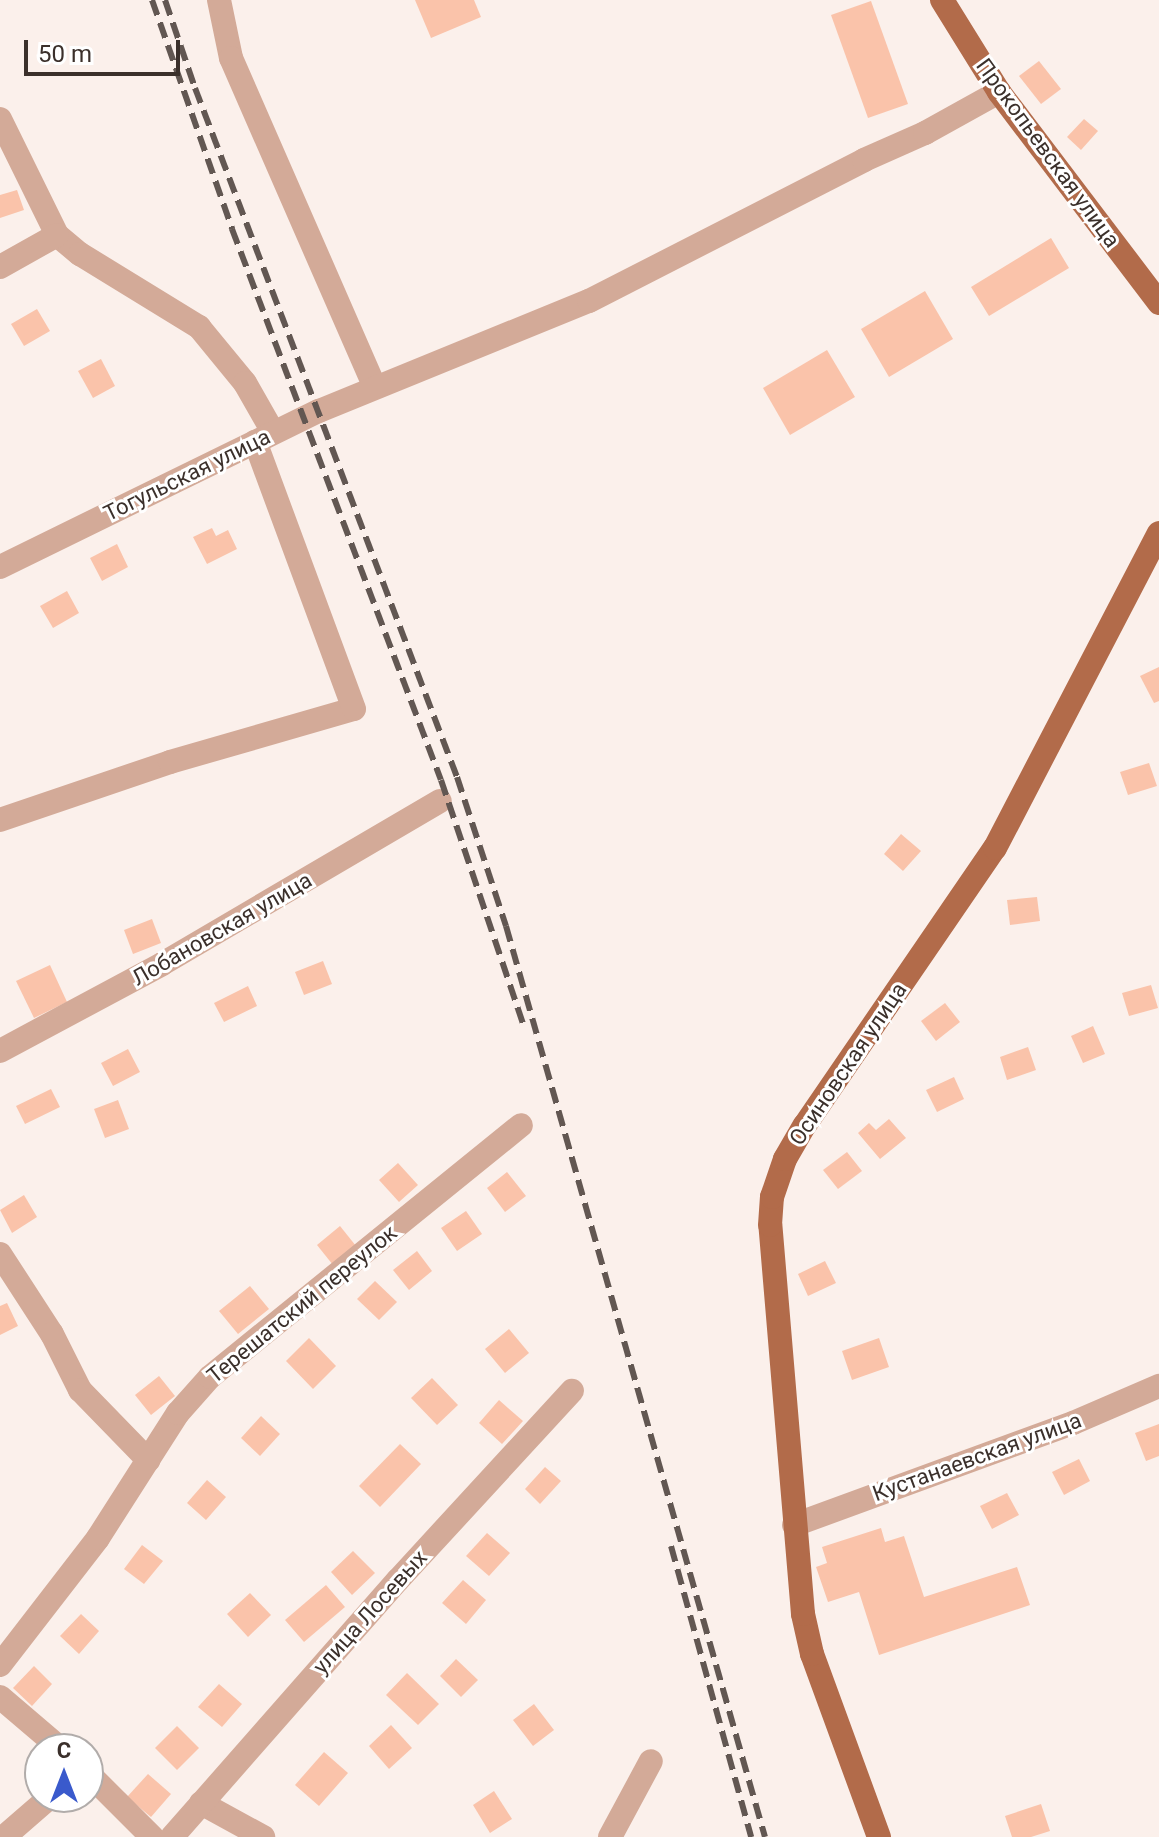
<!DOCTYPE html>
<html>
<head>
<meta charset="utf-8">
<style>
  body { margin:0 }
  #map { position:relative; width:1159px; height:1837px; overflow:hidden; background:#fbf0eb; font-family:Roboto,sans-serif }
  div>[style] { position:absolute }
  .building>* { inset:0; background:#fac3aa }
  .minor>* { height:24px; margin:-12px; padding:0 12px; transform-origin:12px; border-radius:12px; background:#d3aa98 }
  .major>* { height:24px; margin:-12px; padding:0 12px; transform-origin:12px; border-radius:12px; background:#b26b4a }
  .rail>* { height:6px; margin-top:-3px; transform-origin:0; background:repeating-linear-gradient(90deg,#625752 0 16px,transparent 0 24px) }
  span { translate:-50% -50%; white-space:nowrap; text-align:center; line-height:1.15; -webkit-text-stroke:6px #fff; paint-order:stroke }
  .street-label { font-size:22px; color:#3b302b }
  .north { position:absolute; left:24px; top:1733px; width:80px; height:80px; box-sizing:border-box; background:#fff; border:2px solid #b1acaa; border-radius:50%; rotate:0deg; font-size:22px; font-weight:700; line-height:32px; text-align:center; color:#3b302b }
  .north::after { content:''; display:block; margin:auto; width:28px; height:36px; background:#3a5acc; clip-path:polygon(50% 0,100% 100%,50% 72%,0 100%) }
  .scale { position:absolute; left:24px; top:40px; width:156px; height:36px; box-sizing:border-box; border:4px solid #3b302b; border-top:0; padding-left:10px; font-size:24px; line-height:28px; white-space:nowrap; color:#3b302b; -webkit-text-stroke:6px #fff; paint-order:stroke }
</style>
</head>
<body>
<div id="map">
  <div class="building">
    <i style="clip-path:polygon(415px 0,474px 0,481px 17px,431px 38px)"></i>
    <i style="clip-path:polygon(871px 1px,908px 104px,868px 118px,831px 15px)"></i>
    <i style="clip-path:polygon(1039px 61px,1061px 89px,1041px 104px,1019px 76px)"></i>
    <i style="clip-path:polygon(1084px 119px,1098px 131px,1081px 150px,1067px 137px)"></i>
    <i style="clip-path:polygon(17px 190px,24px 210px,0 218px,0 195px)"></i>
    <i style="clip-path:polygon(1051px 238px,1069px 268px,989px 316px,971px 287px)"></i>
    <i style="clip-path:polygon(925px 291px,953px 339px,889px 377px,861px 329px)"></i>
    <i style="clip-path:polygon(37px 309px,50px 331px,24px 346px,11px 324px)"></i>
    <i style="clip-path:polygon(827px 350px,855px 397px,790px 435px,763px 388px)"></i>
    <i style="clip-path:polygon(101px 359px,115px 386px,93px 398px,78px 371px)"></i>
    <i style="clip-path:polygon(212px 528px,216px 536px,228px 530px,237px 549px,207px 564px,193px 537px)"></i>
    <i style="clip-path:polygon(117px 544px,128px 567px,102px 581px,90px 558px)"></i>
    <i style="clip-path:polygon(67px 591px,79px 613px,53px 628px,40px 606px)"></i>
    <i style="clip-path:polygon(1159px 667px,1159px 701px,1154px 703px,1140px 676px)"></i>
    <i style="clip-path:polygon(1149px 763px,1157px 786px,1128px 795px,1120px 772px)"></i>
    <i style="clip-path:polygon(901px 834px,921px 851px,903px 871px,884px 854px)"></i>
    <i style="clip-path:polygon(1037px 897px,1040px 921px,1010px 925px,1007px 900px)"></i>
    <i style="clip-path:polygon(152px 919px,161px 943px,133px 954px,124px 930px)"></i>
    <i style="clip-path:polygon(323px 961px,332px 984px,304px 995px,295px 972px)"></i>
    <i style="clip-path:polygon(50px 965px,67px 1002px,34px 1018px,16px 981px)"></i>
    <i style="clip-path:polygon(1151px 985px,1158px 1008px,1129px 1016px,1122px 993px)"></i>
    <i style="clip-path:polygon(248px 986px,257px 1006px,224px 1022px,214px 1003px)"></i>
    <i style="clip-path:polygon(945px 1003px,960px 1022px,936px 1041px,921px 1021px)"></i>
    <i style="clip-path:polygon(1093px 1026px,1105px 1054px,1083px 1063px,1071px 1036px)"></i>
    <i style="clip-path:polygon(1028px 1047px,1036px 1070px,1007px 1080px,1000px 1057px)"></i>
    <i style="clip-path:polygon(128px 1049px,140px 1072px,113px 1086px,101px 1063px)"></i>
    <i style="clip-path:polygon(954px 1077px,964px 1099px,937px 1112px,926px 1090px)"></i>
    <i style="clip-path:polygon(51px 1089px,60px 1107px,25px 1124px,16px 1106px)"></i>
    <i style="clip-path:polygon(118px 1100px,129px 1129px,105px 1138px,94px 1109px)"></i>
    <i style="clip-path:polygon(889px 1119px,906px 1138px,880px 1159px,858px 1133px,869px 1123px,876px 1130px)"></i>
    <i style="clip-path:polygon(847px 1152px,862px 1171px,838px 1189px,823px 1170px)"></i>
    <i style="clip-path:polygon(398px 1163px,418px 1185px,399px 1202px,379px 1180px)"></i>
    <i style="clip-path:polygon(507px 1172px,526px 1196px,505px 1212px,487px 1188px)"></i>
    <i style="clip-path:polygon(24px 1195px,37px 1217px,12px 1233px,0 1210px)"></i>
    <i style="clip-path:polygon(466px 1211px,482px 1234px,457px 1251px,441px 1228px)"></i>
    <i style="clip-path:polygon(340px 1226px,356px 1246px,333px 1265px,317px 1245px)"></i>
    <i style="clip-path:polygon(417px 1251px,432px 1271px,409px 1290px,393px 1270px)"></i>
    <i style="clip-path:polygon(825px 1261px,836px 1283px,808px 1296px,798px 1274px)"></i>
    <i style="clip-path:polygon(375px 1281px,397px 1302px,379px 1320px,357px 1299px)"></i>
    <i style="clip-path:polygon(250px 1286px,269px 1309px,238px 1334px,219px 1311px)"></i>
    <i style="clip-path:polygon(7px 1303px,18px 1326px,0 1335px,0 1306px)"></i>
    <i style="clip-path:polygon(509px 1329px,529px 1353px,505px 1373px,485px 1349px)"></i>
    <i style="clip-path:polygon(309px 1338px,336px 1366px,313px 1389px,286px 1361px)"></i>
    <i style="clip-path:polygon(879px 1338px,889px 1367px,852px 1380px,842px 1351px)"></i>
    <i style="clip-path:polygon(159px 1376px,175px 1396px,151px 1415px,135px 1395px)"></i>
    <i style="clip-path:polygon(432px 1378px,458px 1405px,437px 1425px,411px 1398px)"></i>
    <i style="clip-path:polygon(499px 1400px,523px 1421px,502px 1444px,479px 1423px)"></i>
    <i style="clip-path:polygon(261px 1416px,280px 1434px,260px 1456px,241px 1438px)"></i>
    <i style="clip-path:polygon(1159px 1424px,1159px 1456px,1146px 1461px,1135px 1433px)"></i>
    <i style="clip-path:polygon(400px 1444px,421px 1464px,380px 1507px,359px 1486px)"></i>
    <i style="clip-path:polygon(1079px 1459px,1090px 1481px,1064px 1495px,1052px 1472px)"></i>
    <i style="clip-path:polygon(545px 1467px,561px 1481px,540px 1504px,525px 1489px)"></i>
    <i style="clip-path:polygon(207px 1480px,226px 1497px,206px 1520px,187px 1503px)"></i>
    <i style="clip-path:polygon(1007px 1493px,1019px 1515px,992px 1529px,980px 1506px)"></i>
    <i style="clip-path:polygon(881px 1528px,885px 1542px,904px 1536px,924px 1597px,1017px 1567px,1030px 1605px,879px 1655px,859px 1592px,828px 1602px,816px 1567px,827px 1563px,822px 1547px)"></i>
    <i style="clip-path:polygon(487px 1533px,510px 1553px,489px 1576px,466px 1556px)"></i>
    <i style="clip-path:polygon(142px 1545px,163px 1561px,144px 1584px,124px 1569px)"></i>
    <i style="clip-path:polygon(353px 1551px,375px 1573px,352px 1595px,331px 1572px)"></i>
    <i style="clip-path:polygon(463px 1580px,486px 1600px,466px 1624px,442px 1603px)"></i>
    <i style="clip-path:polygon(326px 1585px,345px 1607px,304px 1642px,285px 1620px)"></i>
    <i style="clip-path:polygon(250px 1593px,271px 1615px,248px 1637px,227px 1614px)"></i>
    <i style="clip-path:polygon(81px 1614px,99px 1631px,79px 1654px,60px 1636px)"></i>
    <i style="clip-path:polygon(456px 1659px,478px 1680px,461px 1697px,440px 1676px)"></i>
    <i style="clip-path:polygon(34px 1666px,52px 1684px,32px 1706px,13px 1688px)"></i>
    <i style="clip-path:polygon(407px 1673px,439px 1704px,418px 1725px,386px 1695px)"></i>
    <i style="clip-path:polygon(219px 1684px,242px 1704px,222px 1727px,198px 1707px)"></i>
    <i style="clip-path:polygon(534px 1704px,554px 1730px,533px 1746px,513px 1720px)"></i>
    <i style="clip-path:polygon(391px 1725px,412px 1748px,389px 1769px,369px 1746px)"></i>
    <i style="clip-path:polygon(177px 1726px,199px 1748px,177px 1770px,155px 1748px)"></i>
    <i style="clip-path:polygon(324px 1752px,348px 1773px,319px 1806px,295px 1785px)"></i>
    <i style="clip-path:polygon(148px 1774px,171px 1794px,151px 1817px,127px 1797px)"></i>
    <i style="clip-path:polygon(494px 1791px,512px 1819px,490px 1833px,473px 1805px)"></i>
    <i style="clip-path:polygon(1041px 1804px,1050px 1831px,1031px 1837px,1012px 1837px,1005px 1816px)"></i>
  </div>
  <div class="minor">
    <i style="left:219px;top:0;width:59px;rotate:78.3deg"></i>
    <i style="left:231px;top:58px;width:359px;rotate:66.4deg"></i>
    <i style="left:0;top:119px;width:129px;rotate:63.8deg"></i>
    <i style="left:57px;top:235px;width:30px;rotate:40deg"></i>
    <i style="left:80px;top:254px;width:140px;rotate:31.5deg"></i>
    <i style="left:199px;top:327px;width:72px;rotate:50.6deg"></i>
    <i style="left:245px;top:383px;width:56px;rotate:60.3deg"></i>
    <i style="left:0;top:267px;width:65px;rotate:-29.3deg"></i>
    <i style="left:0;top:567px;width:355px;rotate:-26.1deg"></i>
    <i style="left:319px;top:411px;width:292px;rotate:-22.2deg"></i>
    <i style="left:589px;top:301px;width:309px;rotate:-27.1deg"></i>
    <i style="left:864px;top:160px;width:67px;rotate:-23.9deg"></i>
    <i style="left:925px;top:133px;width:85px;rotate:-29deg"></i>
    <i style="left:0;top:820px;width:180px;rotate:-18.8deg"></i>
    <i style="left:170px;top:762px;width:191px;rotate:-16.1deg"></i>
    <i style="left:354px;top:709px;width:285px;rotate:-110.3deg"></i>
    <i style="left:0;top:1051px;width:184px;rotate:-28.2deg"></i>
    <i style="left:162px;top:964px;width:322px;rotate:-30.4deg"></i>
    <i style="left:0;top:1254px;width:95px;rotate:57deg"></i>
    <i style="left:52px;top:1334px;width:63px;rotate:63.4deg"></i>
    <i style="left:80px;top:1390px;width:98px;rotate:45.8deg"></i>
    <i style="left:794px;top:1525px;width:297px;rotate:-20.1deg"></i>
    <i style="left:1073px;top:1423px;width:94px;rotate:-23.3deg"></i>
    <i style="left:0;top:1665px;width:160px;rotate:-52.3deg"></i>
    <i style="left:98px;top:1538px;width:148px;rotate:-57.4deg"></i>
    <i style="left:178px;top:1413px;width:48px;rotate:-48.4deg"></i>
    <i style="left:210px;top:1377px;width:400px;rotate:-39deg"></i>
    <i style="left:0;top:1697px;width:80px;rotate:40.4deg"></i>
    <i style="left:88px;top:1773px;width:91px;rotate:45deg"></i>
    <i style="left:201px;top:1803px;width:71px;rotate:28.7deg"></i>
    <i style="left:4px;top:1837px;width:61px;rotate:-41deg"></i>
    <i style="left:172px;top:1837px;width:342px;rotate:-48.7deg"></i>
    <i style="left:398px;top:1580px;width:257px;rotate:-47.4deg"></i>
    <i style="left:610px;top:1837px;width:86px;rotate:-61.7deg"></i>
  </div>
  <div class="major">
    <i style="left:942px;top:0;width:108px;rotate:58.2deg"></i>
    <i style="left:999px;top:92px;width:265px;rotate:52.8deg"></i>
    <i style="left:879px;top:1837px;width:195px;rotate:-110.1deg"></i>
    <i style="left:812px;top:1654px;width:41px;rotate:-102.7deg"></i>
    <i style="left:803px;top:1614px;width:390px;rotate:-94.8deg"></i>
    <i style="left:770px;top:1225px;width:28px;rotate:-86deg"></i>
    <i style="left:772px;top:1197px;width:40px;rotate:-71.1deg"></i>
    <i style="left:785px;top:1159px;width:39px;rotate:-60deg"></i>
    <i style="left:805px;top:1125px;width:336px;rotate:-55.6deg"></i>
    <i style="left:995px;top:848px;width:355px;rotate:-62.5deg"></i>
  </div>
  <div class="rail">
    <i style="left:152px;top:0;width:243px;rotate:70.7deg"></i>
    <i style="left:232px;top:229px;width:589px;rotate:69.23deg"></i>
    <i style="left:441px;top:780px;width:260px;rotate:71.4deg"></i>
    <i style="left:165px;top:0;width:93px;rotate:71.2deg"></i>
    <i style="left:195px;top:88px;width:737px;rotate:69.18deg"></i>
    <i style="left:457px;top:777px;width:157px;rotate:71.8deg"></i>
    <i style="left:506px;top:926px;width:947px;rotate:74.13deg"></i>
    <i style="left:671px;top:1546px;width:302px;rotate:74.6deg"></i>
  </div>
  <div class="street-label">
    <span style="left:1048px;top:153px;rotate:54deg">Прокопьевская улица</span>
    <span style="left:187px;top:475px;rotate:-26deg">Тогульская улица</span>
    <span style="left:222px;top:929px;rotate:-30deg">Лобановская улица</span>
    <span style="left:848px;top:1064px;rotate:-56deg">Осиновская улица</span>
    <span style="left:302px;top:1304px;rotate:-39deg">Терешатский переулок</span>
    <span style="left:977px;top:1457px;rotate:-20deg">Кустанаевская улица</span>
    <span style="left:370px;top:1612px;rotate:-48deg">улица Лосевых</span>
  </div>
  <div class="north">С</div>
  <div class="scale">50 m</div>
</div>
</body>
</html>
